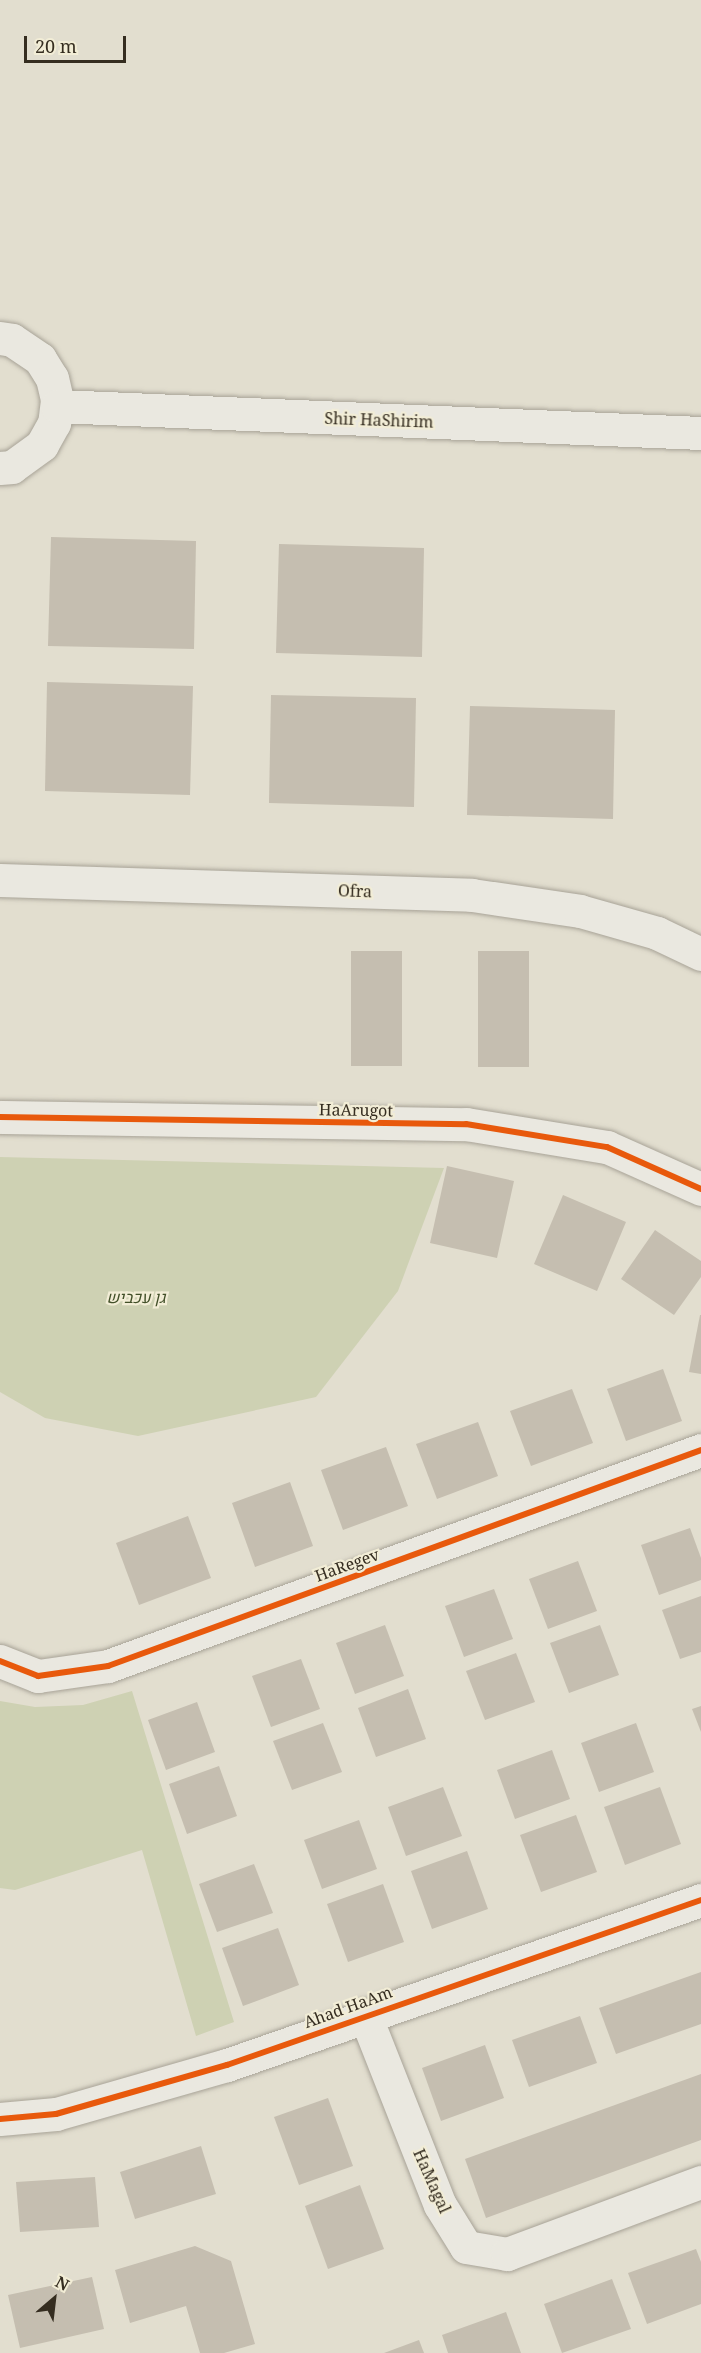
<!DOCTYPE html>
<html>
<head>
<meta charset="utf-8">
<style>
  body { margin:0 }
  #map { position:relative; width:701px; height:2353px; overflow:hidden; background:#e2decf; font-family:"Noto Serif",Heebo,serif }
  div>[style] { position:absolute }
  .green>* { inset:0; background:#ced1b3 }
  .building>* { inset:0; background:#c5beb0 }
  .roads { filter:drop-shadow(0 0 2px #a8a397) drop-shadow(0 0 2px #a8a397) }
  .minor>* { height:33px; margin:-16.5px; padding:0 16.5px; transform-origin:16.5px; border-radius:16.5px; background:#eae8e0 }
  .cycleway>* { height:6px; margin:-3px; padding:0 3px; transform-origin:3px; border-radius:3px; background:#e8590c }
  span { translate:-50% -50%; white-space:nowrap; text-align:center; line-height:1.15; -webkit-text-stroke:4.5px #f2edd6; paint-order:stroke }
  .street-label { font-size:16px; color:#352d20 }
  .park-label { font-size:16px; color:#425029; font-style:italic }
  .north { position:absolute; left:24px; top:2269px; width:60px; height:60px; -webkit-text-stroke:4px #f2edd6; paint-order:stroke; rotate:28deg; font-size:16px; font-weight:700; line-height:24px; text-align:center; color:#352d20 }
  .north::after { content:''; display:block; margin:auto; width:21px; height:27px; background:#352d20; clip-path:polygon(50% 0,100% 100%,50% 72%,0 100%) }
  .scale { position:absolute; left:24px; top:36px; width:102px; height:27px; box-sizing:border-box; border:3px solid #352d20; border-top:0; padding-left:8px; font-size:18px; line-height:21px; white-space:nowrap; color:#352d20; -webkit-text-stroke:4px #f2edd6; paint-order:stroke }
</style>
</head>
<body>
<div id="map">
  <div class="green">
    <i style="clip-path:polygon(0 1157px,444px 1168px,398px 1291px,316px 1397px,138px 1436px,45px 1418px,0 1392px)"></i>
    <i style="clip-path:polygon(132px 1691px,234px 2022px,196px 2036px,142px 1850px,15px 1890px,0 1888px,0 1701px,35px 1707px,83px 1705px)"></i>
  </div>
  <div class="building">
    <i style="clip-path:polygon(51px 537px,196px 541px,194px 649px,48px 646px)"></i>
    <i style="clip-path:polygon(279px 544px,424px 548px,422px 657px,276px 653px)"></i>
    <i style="clip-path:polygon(47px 682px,193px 686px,190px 795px,45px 791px)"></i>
    <i style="clip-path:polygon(271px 695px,416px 698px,414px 807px,269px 803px)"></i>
    <i style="clip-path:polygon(470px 706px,615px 710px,613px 819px,467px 815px)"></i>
    <i style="clip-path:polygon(351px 951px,402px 951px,402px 1066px,351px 1066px)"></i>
    <i style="clip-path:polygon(478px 951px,529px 951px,529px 1067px,478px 1067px)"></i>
    <i style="clip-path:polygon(447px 1166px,514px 1181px,497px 1258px,430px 1243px)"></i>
    <i style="clip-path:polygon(563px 1195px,626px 1222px,597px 1291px,534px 1264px)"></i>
    <i style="clip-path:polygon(655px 1230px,701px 1261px,701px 1277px,674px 1315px,621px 1279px)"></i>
    <i style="clip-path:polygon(700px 1315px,701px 1315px,701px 1374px,689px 1372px)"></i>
    <i style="clip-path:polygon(663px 1369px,682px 1421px,626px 1441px,607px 1389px)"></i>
    <i style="clip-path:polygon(572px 1389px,593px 1443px,531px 1466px,510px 1411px)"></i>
    <i style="clip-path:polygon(478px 1422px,498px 1476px,437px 1499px,416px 1444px)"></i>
    <i style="clip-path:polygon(386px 1447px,408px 1506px,343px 1530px,321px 1470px)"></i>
    <i style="clip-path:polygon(290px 1482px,313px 1546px,255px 1567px,232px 1503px)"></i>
    <i style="clip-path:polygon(188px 1516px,211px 1578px,139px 1605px,116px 1543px)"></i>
    <i style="clip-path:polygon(690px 1528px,701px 1558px,701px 1580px,659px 1595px,641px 1545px)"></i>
    <i style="clip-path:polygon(578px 1561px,597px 1611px,548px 1629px,529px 1579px)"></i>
    <i style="clip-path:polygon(494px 1589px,513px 1639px,464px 1657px,445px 1606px)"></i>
    <i style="clip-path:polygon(701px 1596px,701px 1652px,680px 1659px,662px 1610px)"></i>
    <i style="clip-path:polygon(385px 1625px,404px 1676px,355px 1694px,336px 1643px)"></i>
    <i style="clip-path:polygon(600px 1625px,619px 1675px,569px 1693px,550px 1643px)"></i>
    <i style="clip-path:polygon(516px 1653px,535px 1702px,485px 1720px,466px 1671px)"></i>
    <i style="clip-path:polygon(301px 1659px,320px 1709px,271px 1727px,252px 1676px)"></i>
    <i style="clip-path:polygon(408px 1689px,426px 1739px,376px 1757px,358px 1708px)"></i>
    <i style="clip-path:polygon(197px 1702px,215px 1752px,166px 1770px,148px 1720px)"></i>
    <i style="clip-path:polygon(701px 1706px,701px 1732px,692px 1709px)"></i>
    <i style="clip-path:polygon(323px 1723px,342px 1772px,292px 1790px,273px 1741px)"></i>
    <i style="clip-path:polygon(636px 1723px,654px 1772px,599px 1792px,581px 1743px)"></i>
    <i style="clip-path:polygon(552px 1750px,570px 1799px,515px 1819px,497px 1770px)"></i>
    <i style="clip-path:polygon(219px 1766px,237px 1816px,187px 1834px,169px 1784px)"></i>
    <i style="clip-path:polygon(443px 1787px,462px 1836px,406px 1856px,388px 1807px)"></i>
    <i style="clip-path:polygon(660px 1787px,681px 1844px,625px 1865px,604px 1807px)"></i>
    <i style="clip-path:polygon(576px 1815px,597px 1872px,541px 1892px,520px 1835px)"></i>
    <i style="clip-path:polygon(359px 1820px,377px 1869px,322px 1889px,304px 1840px)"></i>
    <i style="clip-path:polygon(467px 1851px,488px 1909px,432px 1929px,411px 1871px)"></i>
    <i style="clip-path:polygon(254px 1864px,273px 1913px,217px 1932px,199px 1884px)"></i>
    <i style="clip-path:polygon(383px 1884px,404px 1942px,348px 1962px,327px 1904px)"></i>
    <i style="clip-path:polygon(278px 1928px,299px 1985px,243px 2006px,222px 1948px)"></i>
    <i style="clip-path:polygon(701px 1972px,701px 2024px,616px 2054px,599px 2008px)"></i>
    <i style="clip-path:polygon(580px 2016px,597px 2063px,529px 2087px,512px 2040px)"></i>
    <i style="clip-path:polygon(485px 2045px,504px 2098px,441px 2121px,422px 2068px)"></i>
    <i style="clip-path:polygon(701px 2074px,701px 2140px,486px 2218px,465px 2159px)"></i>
    <i style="clip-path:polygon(328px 2098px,353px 2166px,299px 2185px,274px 2117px)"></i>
    <i style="clip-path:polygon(201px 2146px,216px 2194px,135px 2219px,120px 2172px)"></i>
    <i style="clip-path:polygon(95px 2177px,99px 2227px,20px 2232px,16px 2182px)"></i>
    <i style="clip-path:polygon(360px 2185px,384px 2249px,328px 2269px,305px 2206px)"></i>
    <i style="clip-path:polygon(195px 2246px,231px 2261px,255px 2344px,224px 2353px,200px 2353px,186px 2306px,130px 2323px,115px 2270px)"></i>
    <i style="clip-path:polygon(696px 2249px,701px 2262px,701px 2304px,647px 2324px,628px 2273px)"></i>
    <i style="clip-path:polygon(92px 2277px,104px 2329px,20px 2348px,8px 2295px)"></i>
    <i style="clip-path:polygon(612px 2279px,631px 2329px,562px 2353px,544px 2304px)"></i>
    <i style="clip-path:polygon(506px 2312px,521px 2353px,448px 2353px,442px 2335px)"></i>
    <i style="clip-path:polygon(419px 2340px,424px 2353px,384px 2353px)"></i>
  </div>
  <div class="roads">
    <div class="minor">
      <i style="left:0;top:338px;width:12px;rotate:9deg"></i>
      <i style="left:12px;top:340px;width:34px;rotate:34deg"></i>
      <i style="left:40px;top:359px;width:22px;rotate:58deg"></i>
      <i style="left:52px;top:378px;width:23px;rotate:77deg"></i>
      <i style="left:57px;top:400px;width:23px;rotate:97deg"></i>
      <i style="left:54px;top:423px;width:25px;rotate:119deg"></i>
      <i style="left:42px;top:445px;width:37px;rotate:144deg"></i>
      <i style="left:12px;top:467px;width:12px;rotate:175deg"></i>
      <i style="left:57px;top:406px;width:645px;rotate:2.4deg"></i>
      <i style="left:0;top:880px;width:472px;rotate:1.8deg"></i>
      <i style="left:472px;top:895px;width:109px;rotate:8.4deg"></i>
      <i style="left:580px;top:911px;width:80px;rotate:15.9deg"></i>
      <i style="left:657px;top:933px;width:49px;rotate:25.5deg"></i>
      <i style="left:0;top:1117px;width:466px;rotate:0.9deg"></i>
      <i style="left:466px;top:1124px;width:143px;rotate:9.3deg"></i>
      <i style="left:607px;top:1147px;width:103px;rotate:24.1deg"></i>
      <i style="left:0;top:1661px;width:41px;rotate:21.5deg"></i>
      <i style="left:38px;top:1676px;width:71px;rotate:-8.1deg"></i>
      <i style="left:108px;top:1666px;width:631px;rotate:-20.01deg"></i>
      <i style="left:365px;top:2015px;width:204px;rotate:68.5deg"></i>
      <i style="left:440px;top:2205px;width:49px;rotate:58.2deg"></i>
      <i style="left:466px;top:2247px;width:42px;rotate:9.7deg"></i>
      <i style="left:507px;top:2254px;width:207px;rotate:-20.4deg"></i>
      <i style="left:0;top:2119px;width:56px;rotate:-5.1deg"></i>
      <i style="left:56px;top:2114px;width:178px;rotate:-16deg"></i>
      <i style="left:227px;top:2065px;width:502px;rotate:-19.19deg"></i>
    </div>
  </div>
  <div class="cycleway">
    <i style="left:0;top:1117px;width:466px;rotate:0.9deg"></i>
    <i style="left:466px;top:1124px;width:143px;rotate:9.3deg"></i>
    <i style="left:607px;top:1147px;width:103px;rotate:24.1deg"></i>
    <i style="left:0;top:1661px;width:41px;rotate:21.5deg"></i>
    <i style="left:38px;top:1676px;width:71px;rotate:-8.1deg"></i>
    <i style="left:108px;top:1666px;width:631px;rotate:-20.01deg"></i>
    <i style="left:0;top:2119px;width:56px;rotate:-5.1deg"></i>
    <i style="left:56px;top:2114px;width:178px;rotate:-16deg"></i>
    <i style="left:227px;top:2065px;width:502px;rotate:-19.19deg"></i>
  </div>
  <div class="street-label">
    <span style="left:379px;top:420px;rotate:2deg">Shir HaShirim</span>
    <span style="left:355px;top:891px;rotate:2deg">Ofra</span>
    <span style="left:356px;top:1110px;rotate:1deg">HaArugot</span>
    <span style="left:347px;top:1565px;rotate:-20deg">HaRegev</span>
    <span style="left:348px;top:2007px;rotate:-20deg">Ahad HaAm</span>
    <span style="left:432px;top:2181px;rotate:66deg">HaMagal</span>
  </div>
  <div class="park-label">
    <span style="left:136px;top:1297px">גן עכביש</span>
  </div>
  <div class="north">N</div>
  <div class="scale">20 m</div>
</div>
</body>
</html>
